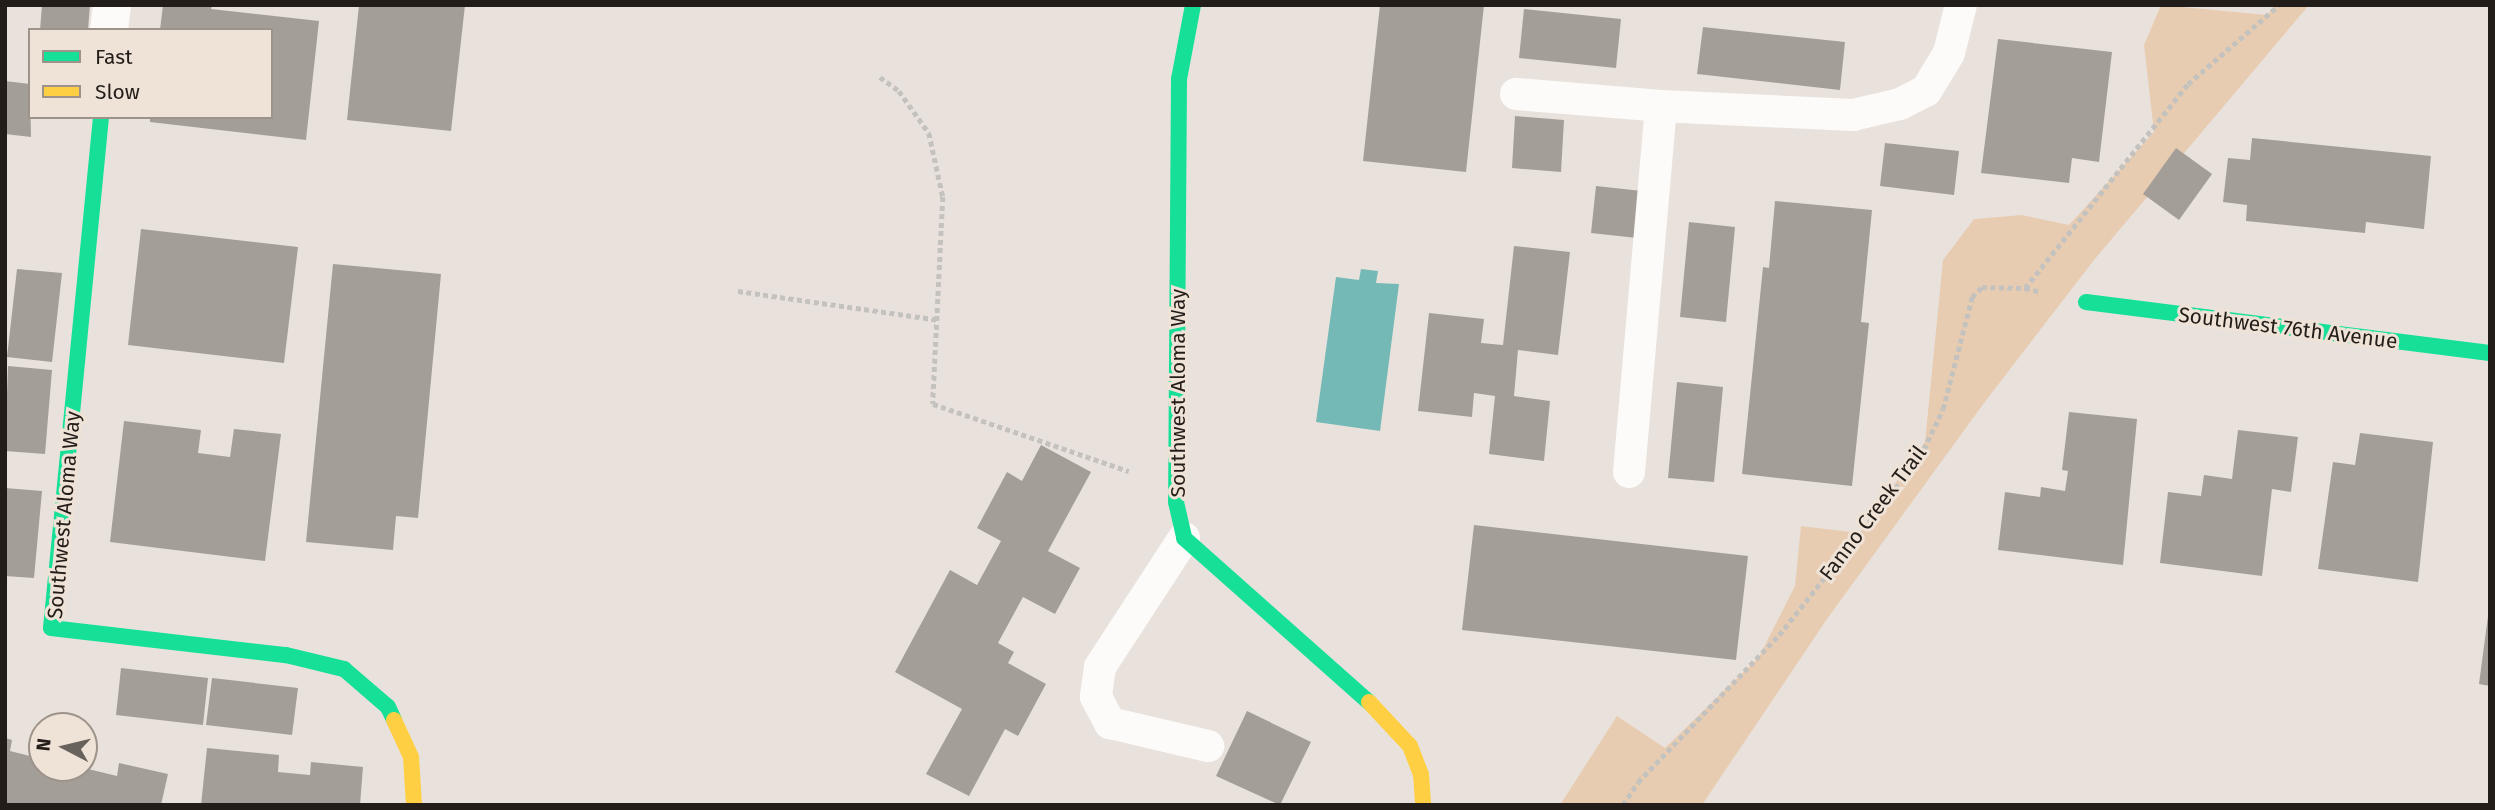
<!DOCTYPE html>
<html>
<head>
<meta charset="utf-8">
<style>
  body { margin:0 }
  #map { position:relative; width:2495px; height:810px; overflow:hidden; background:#e9e2dc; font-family:"Fira Sans",sans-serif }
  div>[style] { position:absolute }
  .green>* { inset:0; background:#e8ccb2 }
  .water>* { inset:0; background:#74b9b6 }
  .building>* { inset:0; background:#a49e99 }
  .path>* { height:4.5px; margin-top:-2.25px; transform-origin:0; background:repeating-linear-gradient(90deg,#c4c2bf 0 5px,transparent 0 8.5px) }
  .lane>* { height:32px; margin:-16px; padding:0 16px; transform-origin:16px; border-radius:16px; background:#fcfbfa }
  .street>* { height:38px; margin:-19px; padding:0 19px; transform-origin:19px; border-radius:19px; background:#fcfbfa }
  .fast>* { height:16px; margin:-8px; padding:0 8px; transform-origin:8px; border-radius:8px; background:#16e098 }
  .slow>* { height:16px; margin:-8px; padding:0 8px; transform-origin:8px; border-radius:8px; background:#ffcf43 }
  span { translate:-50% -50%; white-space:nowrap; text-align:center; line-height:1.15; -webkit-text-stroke:6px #efe2d6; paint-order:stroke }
  .street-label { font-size:21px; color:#221d19 }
  .frame { position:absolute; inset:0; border:7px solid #221d19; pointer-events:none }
  .legend { position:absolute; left:28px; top:28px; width:245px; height:91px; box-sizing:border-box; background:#efe2d6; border:2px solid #9d938a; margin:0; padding:9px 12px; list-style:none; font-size:21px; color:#221d19 }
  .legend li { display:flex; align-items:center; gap:14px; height:35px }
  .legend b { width:35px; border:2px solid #9d938a }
  .north { position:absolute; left:28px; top:712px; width:70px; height:70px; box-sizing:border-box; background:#efe2d6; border:2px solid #9d938a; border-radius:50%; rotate:277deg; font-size:19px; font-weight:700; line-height:28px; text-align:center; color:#221d19 }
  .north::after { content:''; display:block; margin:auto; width:24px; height:32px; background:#68625d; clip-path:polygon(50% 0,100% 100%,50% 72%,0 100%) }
</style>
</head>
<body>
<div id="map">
  <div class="green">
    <i style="clip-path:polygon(2161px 5px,2267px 15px,2276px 5px,2309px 5px,2094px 260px,1984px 403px,1827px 619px,1702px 805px,1560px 805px,1617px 716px,1665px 748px,1759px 657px,1795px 586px,1801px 526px,1859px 533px,1925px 442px,1943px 260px,1974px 219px,2022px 215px,2069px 225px,2154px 132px,2144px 45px)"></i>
  </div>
  <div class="water">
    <i style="clip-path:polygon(1361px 269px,1378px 271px,1376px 283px,1399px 284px,1380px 431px,1316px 422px,1336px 277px,1359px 280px)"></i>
  </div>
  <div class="building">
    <i style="clip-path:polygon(42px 5px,90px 5px,88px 30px,40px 30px)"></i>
    <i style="clip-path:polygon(163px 5px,212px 5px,211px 9px,319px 21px,306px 140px,150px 122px,150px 117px,271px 117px,271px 30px,160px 30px)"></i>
    <i style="clip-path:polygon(359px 5px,465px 5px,451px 131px,347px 120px)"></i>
    <i style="clip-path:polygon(1380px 5px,1484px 5px,1466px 172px,1363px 161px)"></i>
    <i style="clip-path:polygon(1524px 9px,1621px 19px,1616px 68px,1519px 58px)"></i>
    <i style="clip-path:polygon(1703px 27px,1845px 42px,1840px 90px,1697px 74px)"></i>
    <i style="clip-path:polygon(1998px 39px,2112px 52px,2099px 162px,2072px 158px,2069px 183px,1981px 173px)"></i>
    <i style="clip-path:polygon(5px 81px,30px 84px,31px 137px,5px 134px)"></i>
    <i style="clip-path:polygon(1515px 116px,1564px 120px,1561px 172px,1512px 168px)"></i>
    <i style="clip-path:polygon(2252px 138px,2431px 156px,2424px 229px,2366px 222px,2365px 233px,2246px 221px,2247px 205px,2223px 202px,2228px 158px,2250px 160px)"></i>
    <i style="clip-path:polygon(1885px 143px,1959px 151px,1954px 195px,1880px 186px)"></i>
    <i style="clip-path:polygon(2176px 148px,2212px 174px,2179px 220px,2143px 194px)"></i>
    <i style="clip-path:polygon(1596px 186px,1642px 191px,1637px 238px,1591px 233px)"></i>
    <i style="clip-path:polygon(1775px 201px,1872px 210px,1861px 322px,1869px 323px,1852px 486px,1742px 474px,1763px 267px,1769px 268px)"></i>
    <i style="clip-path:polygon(1689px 222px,1735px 227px,1726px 322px,1680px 317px)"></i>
    <i style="clip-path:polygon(141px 229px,298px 247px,284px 363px,128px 345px)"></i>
    <i style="clip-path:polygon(1514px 246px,1570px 252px,1558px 355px,1518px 350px,1514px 396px,1550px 401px,1544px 461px,1489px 454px,1495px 396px,1474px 393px,1472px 417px,1418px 411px,1429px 313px,1484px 319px,1481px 343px,1503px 345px)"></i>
    <i style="clip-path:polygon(333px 264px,441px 274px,418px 518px,396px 516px,393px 550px,306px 542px)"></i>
    <i style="clip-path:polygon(17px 269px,62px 273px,52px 362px,7px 357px)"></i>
    <i style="clip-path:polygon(8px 366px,52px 370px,45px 454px,5px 451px)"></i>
    <i style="clip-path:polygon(1677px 382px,1723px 387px,1714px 482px,1668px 478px)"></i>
    <i style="clip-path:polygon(2069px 412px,2137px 419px,2123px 565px,1998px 550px,2005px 492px,2040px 497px,2041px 487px,2065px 491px,2068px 471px,2062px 470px)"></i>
    <i style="clip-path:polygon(124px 421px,201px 430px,198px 453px,230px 457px,234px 429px,281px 434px,265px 561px,110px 542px)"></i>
    <i style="clip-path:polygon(2238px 430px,2298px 437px,2291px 492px,2272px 489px,2262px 576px,2160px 563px,2168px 492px,2201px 496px,2204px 475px,2232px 479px)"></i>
    <i style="clip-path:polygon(2360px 433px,2433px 442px,2418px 582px,2318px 569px,2333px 462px,2355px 465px)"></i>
    <i style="clip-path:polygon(1041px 445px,1091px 472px,1048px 551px,1080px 568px,1055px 614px,1023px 597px,998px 643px,1014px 652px,1008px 663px,1046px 684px,1018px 736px,1005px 729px,969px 796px,926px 774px,962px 709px,895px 672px,950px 570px,977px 585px,1001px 541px,977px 528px,1007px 472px,1022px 481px)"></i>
    <i style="clip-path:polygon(5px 488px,42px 491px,34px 578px,5px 576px)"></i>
    <i style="clip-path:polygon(1474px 525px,1748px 556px,1736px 660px,1462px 630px)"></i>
    <i style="clip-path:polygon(2488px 616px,2490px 616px,2490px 686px,2479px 684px)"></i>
    <i style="clip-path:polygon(121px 668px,208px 678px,203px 725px,116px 715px)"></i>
    <i style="clip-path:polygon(212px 678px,298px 688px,292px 735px,206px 725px)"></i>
    <i style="clip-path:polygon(1247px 711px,1311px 742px,1280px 805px,1216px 776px)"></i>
    <i style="clip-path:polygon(5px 738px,12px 740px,10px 751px,42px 759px,42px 768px,84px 768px,117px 776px,119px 763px,168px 774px,161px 805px,5px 805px)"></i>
    <i style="clip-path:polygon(207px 748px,279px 755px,278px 772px,310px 775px,311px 762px,363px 767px,360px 805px,201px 805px)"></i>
  </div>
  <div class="path">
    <i style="left:880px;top:77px;width:24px;rotate:36deg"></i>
    <i style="left:899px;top:91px;width:52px;rotate:54.5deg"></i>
    <i style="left:929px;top:133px;width:66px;rotate:77.7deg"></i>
    <i style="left:943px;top:197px;width:207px;rotate:92.8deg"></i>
    <i style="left:933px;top:404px;width:207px;rotate:18.9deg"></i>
    <i style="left:2025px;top:288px;width:16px;rotate:14deg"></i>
    <i style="left:738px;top:291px;width:204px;rotate:8.2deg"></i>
    <i style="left:1623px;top:805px;width:27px;rotate:-57deg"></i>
    <i style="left:1638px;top:782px;width:204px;rotate:-46.2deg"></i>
    <i style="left:1779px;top:635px;width:227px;rotate:-51.6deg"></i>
    <i style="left:1920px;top:457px;width:53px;rotate:-64.4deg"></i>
    <i style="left:1943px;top:409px;width:116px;rotate:-75.5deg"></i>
    <i style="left:1972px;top:297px;width:14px;rotate:-45deg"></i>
    <i style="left:1982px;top:287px;width:43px;rotate:1.3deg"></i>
    <i style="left:2025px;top:288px;width:261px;rotate:-51.4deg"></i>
    <i style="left:2188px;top:84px;width:121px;rotate:-41deg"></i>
  </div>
  <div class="lane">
    <i style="left:1516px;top:94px;width:145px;rotate:4.7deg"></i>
    <i style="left:1629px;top:472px;width:367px;rotate:-85deg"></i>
    <i style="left:1661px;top:106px;width:192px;rotate:2.7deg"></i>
    <i style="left:1853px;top:115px;width:48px;rotate:-13.2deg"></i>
    <i style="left:1900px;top:104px;width:29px;rotate:-27deg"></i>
    <i style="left:1926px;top:91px;width:44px;rotate:-58.8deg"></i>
    <i style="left:1949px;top:53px;width:49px;rotate:-76deg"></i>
    <i style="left:1184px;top:538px;width:154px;rotate:123.1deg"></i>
    <i style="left:1100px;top:667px;width:30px;rotate:98deg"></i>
    <i style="left:1096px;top:697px;width:30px;rotate:62deg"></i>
    <i style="left:1110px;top:723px;width:101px;rotate:13.2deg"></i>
  </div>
  <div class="street">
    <i style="left:109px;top:30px;width:25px;rotate:-83deg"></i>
  </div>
  <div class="fast">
    <i style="left:1193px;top:5px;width:75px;rotate:100.7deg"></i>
    <i style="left:1179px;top:79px;width:423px;rotate:90.4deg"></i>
    <i style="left:1176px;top:502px;width:37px;rotate:77deg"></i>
    <i style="left:1184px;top:538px;width:247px;rotate:41.6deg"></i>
    <i style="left:101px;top:117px;width:513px;rotate:95.59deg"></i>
    <i style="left:51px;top:628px;width:237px;rotate:6.6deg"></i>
    <i style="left:286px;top:655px;width:60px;rotate:13.6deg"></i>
    <i style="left:344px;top:669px;width:58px;rotate:40.8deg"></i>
    <i style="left:388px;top:707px;width:14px;rotate:65deg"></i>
    <i style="left:2086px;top:302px;width:407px;rotate:7.2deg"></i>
  </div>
  <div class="slow">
    <i style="left:1369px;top:702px;width:60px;rotate:47deg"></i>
    <i style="left:1410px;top:746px;width:30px;rotate:69deg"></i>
    <i style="left:1421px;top:774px;width:31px;rotate:86deg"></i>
    <i style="left:394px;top:720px;width:41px;rotate:65.3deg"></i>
    <i style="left:411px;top:757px;width:48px;rotate:86.4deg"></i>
  </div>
  <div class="street-label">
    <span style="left:2288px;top:328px;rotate:7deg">Southwest 76th Avenue</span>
    <span style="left:1178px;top:393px;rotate:-90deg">Southwest Aloma Way</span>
    <span style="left:1873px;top:513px;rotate:-53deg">Fanno Creek Trail</span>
    <span style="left:64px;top:515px;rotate:-85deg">Southwest Aloma Way</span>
  </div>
  <div class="frame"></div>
  <ul class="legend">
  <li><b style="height:9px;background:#16e098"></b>Fast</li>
  <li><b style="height:9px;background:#ffcf43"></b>Slow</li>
  </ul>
  <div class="north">N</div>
</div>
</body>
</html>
